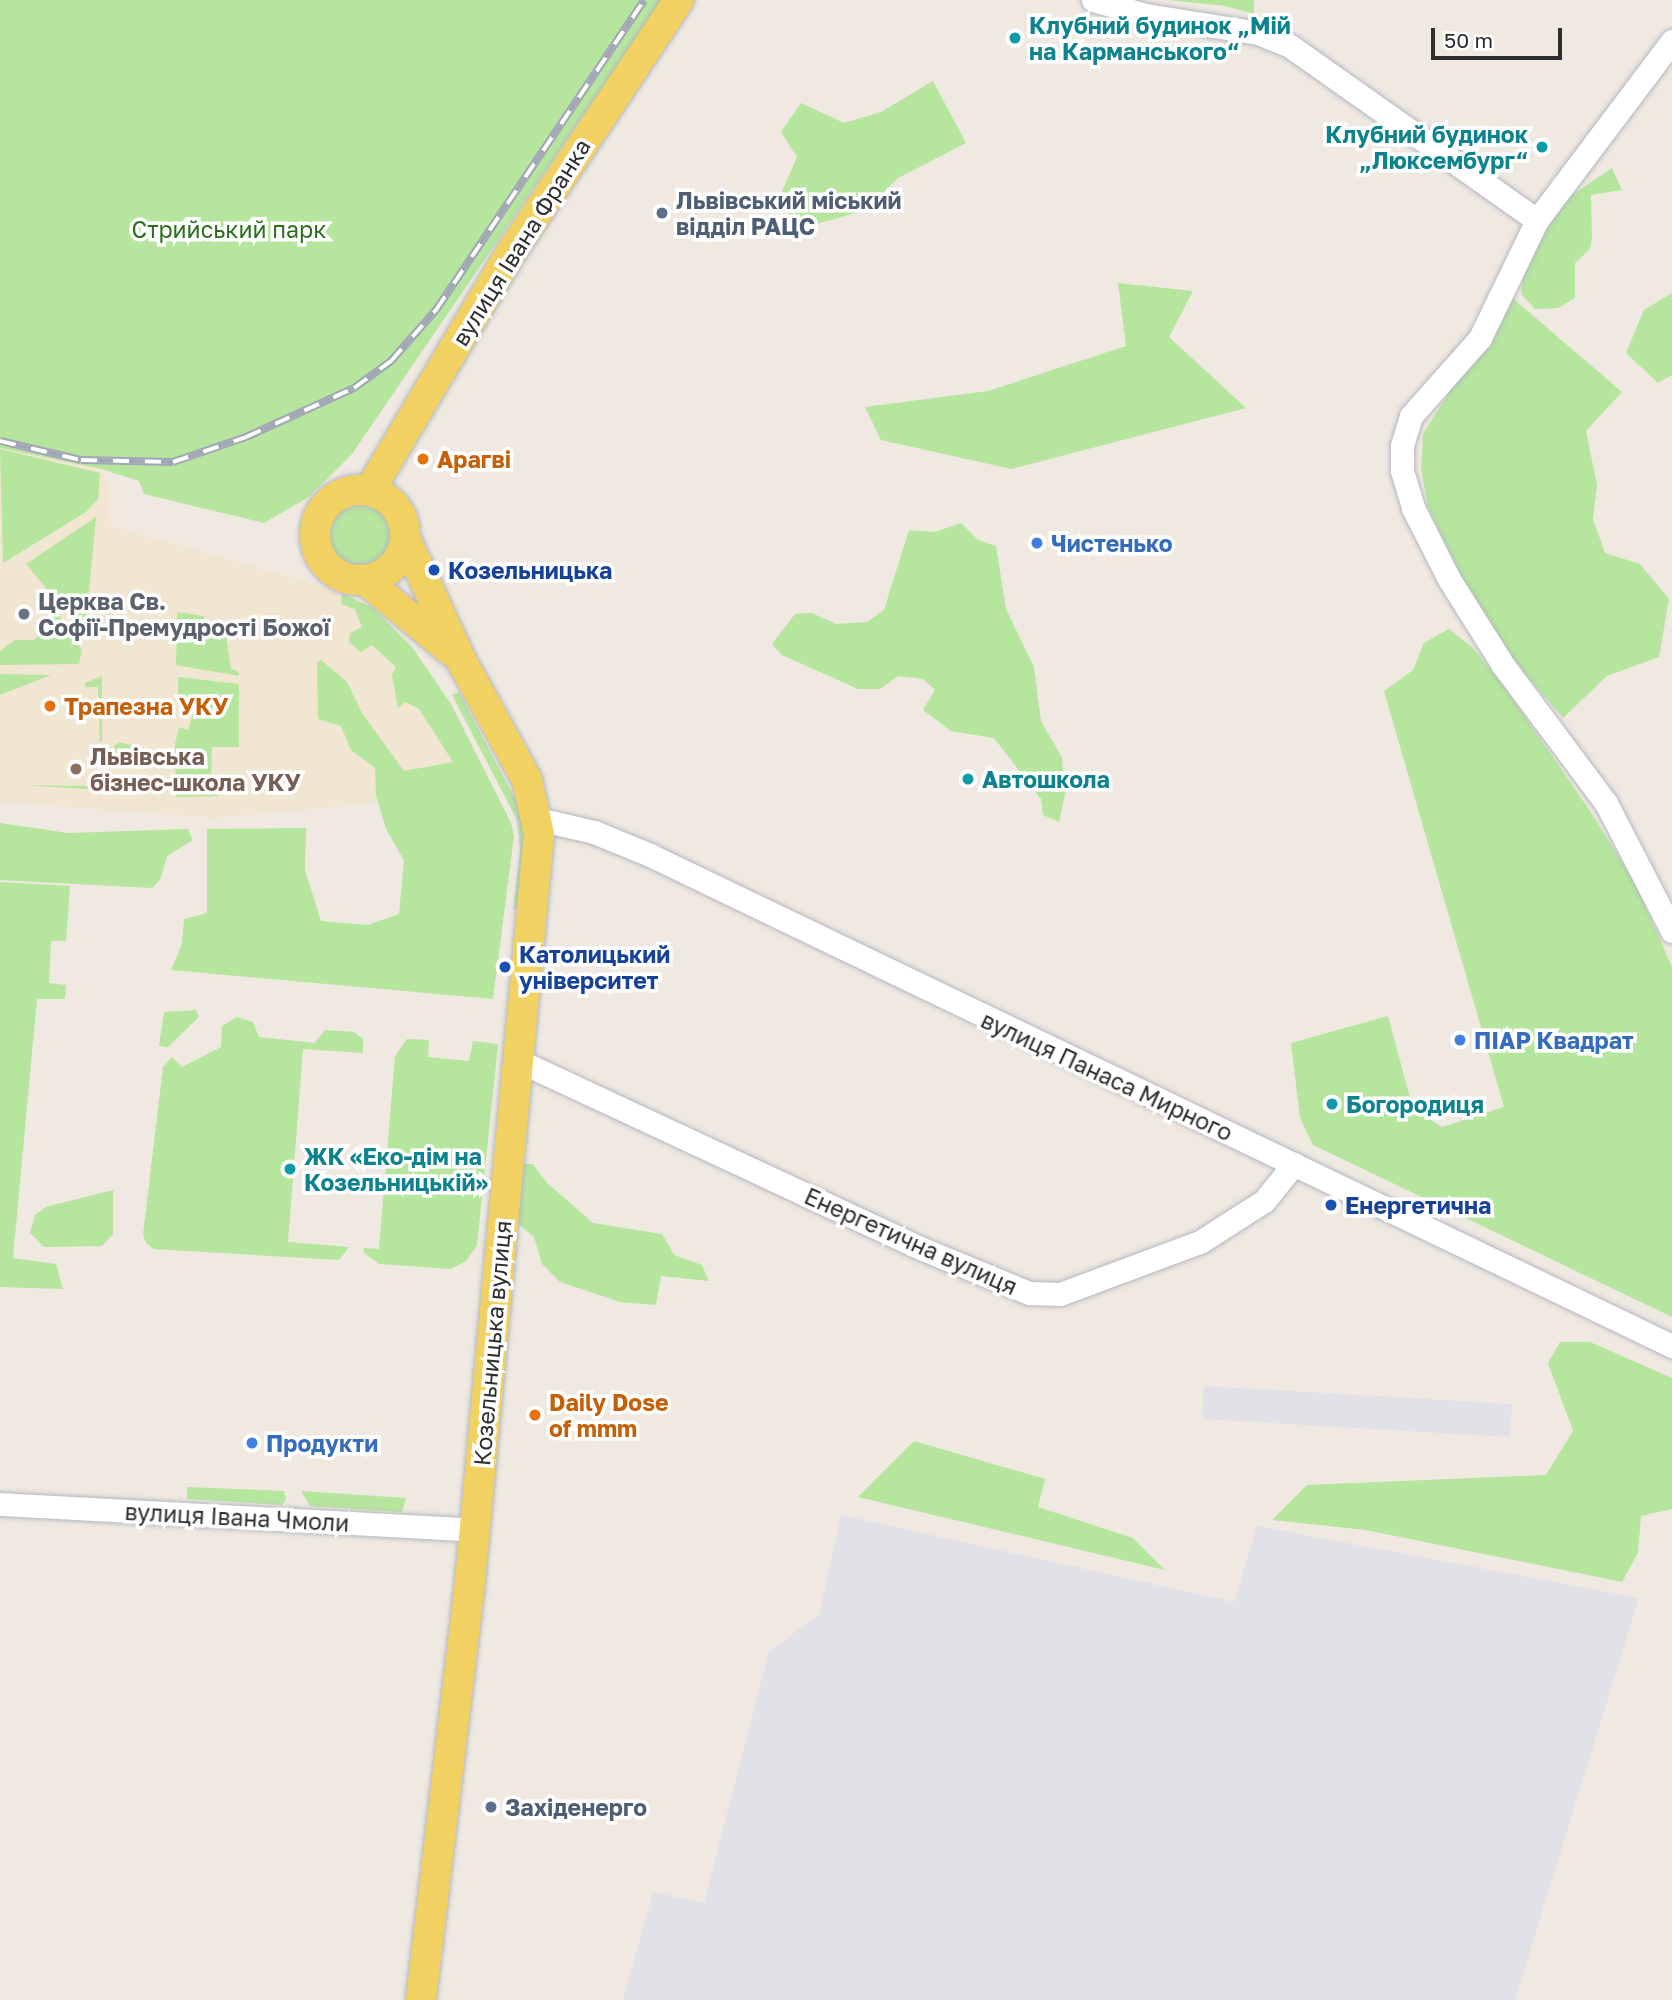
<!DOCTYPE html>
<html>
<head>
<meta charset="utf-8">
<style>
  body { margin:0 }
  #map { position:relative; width:1672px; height:2000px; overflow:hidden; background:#efe9e1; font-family:"Golos Text",sans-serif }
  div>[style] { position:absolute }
  .industrial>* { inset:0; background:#e3e1e8 }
  .education>* { inset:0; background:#f0e6d1 }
  .green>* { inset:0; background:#b6e59e }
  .round { border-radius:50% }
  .roads { filter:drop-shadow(0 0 2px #b4b7c1) drop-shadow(0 0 2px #b4b7c1) }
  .minor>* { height:23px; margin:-11.5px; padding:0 11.5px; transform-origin:11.5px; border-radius:11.5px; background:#fff }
  .major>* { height:30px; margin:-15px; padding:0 15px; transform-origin:15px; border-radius:15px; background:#f2d163 }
  .major>.ring { margin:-15px; padding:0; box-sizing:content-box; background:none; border:30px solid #f2d163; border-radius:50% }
  .rail>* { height:8px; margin-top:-4px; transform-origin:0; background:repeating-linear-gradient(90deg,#fff 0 16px,#a3a6b8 0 32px); box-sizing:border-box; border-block:2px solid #a3a6b8 }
  .dots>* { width:19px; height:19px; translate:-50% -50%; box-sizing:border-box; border:4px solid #fff; border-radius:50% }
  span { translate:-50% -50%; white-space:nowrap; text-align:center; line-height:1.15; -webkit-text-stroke:7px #fff; paint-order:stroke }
  .culture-label { font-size:23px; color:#0d838f; font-weight:700 }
  .left { translate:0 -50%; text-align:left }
  .right { translate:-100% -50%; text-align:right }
  .service-label { font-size:23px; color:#4e5e75; font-weight:700 }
  .park-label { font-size:23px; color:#2c6e1b }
  .street-label { font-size:23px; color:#2e2e2e }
  .food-label { font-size:23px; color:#c56008; font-weight:700 }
  .shop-label { font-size:23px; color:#366cbe; font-weight:700 }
  .transit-label { font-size:23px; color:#164399; font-weight:700 }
  .worship-label { font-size:23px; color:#5b616d; font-weight:700 }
  .education-label { font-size:23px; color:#785e54; font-weight:700 }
  .scale { position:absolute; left:1431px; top:28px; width:131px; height:32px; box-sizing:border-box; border:4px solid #2e2e2e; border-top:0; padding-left:9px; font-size:21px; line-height:24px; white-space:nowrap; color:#2e2e2e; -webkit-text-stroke:5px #fff; paint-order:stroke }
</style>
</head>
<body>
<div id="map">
  <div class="industrial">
    <i style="clip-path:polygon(1204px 1386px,1512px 1404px,1510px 1437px,1202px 1419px)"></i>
    <i style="clip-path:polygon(841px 1515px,1234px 1602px,1257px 1526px,1639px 1598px,1515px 2000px,623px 2000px,653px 1892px,704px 1903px,769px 1651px,819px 1615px)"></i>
  </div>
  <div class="education">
    <i style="clip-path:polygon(0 448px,101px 469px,110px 494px,110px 526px,320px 585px,372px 609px,490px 775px,366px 804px,215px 818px,0 802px)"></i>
  </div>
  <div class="green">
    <i style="clip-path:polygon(0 0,662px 0,352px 454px,309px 497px,264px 523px,144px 494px,139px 481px,101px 469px,0 448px)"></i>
    <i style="clip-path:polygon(1168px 0,1254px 0,1254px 14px,1225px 6px)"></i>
    <i style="clip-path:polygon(933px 81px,966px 143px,898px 178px,866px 210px,795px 230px,781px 194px,797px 157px,781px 132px,801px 103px,844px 123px,881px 112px)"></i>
    <i style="clip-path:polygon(1612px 168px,1622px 190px,1591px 195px,1592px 237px,1590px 249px,1575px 263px,1575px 298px,1558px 308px,1535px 309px,1521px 294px,1526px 254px,1566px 199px)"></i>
    <i style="clip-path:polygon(1118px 283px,1193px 291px,1169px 337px,1246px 408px,1011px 469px,881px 440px,865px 407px,988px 391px,1126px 346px)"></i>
    <i style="clip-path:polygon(1672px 293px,1672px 375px,1658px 383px,1626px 353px,1644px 310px)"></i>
    <i style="clip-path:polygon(1510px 296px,1622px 392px,1586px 431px,1597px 485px,1593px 519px,1605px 553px,1640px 564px,1669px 599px,1659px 657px,1607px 676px,1563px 718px,1510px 656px,1461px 576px,1428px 507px,1421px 469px,1423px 434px)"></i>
    <i style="clip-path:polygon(0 449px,100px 473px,98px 499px,86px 512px,3px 563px)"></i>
    <i class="round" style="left:323px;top:497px;width:72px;height:72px"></i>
    <i style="clip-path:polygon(96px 517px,85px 635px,26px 564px)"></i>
    <i style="clip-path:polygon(961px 523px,978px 540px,996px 546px,1006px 609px,1034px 667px,1041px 721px,1062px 758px,1065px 794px,1059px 822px,1043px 815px,1041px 799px,994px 738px,951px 731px,923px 710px,935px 690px,923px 679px,898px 676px,880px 689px,858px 689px,782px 655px,772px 644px,795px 614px,812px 613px,836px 624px,867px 622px,884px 610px,909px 530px,935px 532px)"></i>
    <i style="clip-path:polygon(342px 593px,373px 608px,412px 647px,451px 704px,511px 823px,514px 836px,493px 999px,171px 970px,182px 944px,184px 919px,207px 913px,207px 829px,306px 828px,305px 870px,321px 921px,368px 925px,399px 914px,404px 860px,386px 829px,376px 795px,375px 768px,351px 750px,341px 726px,318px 719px,317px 663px,321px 660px,347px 682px,362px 713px,404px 771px,453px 762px,419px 709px,405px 702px,398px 708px,392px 675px,396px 667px,372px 645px,361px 652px,349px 642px,350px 633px,362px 627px,355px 609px,341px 604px)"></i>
    <i style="clip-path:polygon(177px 612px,204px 616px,206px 629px,226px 636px,231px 669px,238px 671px,239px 676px,176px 665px)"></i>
    <i style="clip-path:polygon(49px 616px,60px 616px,82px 650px,79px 664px,0 665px,0 651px,15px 640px,34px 640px,48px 626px)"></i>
    <i style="clip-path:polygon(1449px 629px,1472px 647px,1503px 685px,1590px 811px,1635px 883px,1672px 967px,1672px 1317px,1313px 1145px,1300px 1118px,1291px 1043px,1388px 1016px,1413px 1109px,1442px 1127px,1504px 1107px,1384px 691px,1413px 670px,1424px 643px)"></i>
    <i style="clip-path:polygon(0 674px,51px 675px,0 695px)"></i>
    <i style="clip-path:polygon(102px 676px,102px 742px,100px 742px,98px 687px,85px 687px,85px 683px)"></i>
    <i style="clip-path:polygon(178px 677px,239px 684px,239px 747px,212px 747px,211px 787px,219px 787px,219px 796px,176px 797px,175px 744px,179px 727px,188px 730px,197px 700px,178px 694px)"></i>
    <i style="clip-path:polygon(459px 692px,522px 812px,526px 830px,520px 910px,513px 909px,520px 851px,517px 820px,452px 695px)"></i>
    <i style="clip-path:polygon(119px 742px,164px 754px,163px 763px,118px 762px,114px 768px,114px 746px)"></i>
    <i style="clip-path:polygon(105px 771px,100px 790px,24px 785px,89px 786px,98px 784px,99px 772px)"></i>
    <i style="clip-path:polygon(0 823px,68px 833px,188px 829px,193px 840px,167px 856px,160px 880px,152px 888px,0 880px)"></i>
    <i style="clip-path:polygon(0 882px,70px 886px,66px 941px,51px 941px,49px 983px,66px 985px,65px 999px,37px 999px,13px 1258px,56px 1264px,63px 1289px,0 1287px)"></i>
    <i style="clip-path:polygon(196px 1010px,199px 1017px,168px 1047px,159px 1046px,164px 1012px)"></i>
    <i style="clip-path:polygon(237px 1017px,253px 1022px,259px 1037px,315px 1043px,325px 1030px,354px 1032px,363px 1039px,363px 1053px,303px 1049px,288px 1242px,349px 1247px,339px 1260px,154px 1249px,146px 1243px,143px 1235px,163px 1067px,172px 1057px,182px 1067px,221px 1047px,222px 1026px)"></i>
    <i style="clip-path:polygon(407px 1039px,429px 1040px,428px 1057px,469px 1061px,473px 1041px,498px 1044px,477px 1245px,466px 1261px,451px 1269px,379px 1264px,364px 1253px,363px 1248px,379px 1249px,395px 1056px)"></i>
    <i style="clip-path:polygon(519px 1164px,533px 1164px,547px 1183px,593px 1223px,662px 1234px,674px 1255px,702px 1265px,709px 1281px,661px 1276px,656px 1305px,620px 1302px,560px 1282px,542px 1264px,534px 1237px,517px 1223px)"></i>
    <i style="clip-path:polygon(113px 1190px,113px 1234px,102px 1246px,44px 1247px,30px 1233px,35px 1215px,46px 1207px)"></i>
    <i style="clip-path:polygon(1560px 1342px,1590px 1342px,1672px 1378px,1672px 1509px,1641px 1516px,1638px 1553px,1622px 1582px,1366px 1530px,1272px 1520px,1307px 1485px,1546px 1475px,1573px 1431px,1548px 1363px)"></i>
    <i style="clip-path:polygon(914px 1441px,1045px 1479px,1038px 1507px,1133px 1538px,1165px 1570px,858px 1497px)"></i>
    <i style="clip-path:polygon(187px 1487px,284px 1491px,286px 1499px,282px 1505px,187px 1499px)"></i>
    <i style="clip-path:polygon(301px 1491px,406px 1498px,402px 1512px,310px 1506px)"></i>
  </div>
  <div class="roads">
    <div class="minor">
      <i style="left:1093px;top:0;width:55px;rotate:15.8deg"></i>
      <i style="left:1146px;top:15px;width:113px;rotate:9.1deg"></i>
      <i style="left:1258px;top:33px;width:35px;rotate:22deg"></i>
      <i style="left:1290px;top:46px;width:302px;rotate:35.2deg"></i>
      <i style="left:1672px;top:41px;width:224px;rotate:127deg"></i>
      <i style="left:1537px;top:220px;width:131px;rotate:115.8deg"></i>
      <i style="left:1480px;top:338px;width:104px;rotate:131.5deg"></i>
      <i style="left:1411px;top:416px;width:31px;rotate:107deg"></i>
      <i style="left:1402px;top:446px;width:25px;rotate:90deg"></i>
      <i style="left:1402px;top:471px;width:39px;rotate:73deg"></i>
      <i style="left:1413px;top:508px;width:80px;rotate:63.1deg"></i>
      <i style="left:1449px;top:579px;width:102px;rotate:57.9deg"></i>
      <i style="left:1503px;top:665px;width:172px;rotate:53.3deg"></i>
      <i style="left:1606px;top:803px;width:144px;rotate:62.7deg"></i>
      <i style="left:538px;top:819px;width:57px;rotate:13.1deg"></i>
      <i style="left:594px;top:832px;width:61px;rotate:22.3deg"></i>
      <i style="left:650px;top:855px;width:1134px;rotate:25.66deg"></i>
      <i style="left:517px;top:1060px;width:437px;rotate:25deg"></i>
      <i style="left:913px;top:1245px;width:126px;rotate:22.5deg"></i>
      <i style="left:1029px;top:1293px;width:31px;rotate:2deg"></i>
      <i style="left:1060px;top:1294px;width:149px;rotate:-20.4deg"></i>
      <i style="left:1200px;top:1242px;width:76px;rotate:-32.6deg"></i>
      <i style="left:1264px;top:1201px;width:48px;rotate:-51deg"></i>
      <i style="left:0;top:1504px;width:475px;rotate:3.1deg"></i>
    </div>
    <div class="major">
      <i class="ring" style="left:315px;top:490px;width:60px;height:60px"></i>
      <i style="left:370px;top:490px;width:274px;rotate:-59.3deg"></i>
      <i style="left:510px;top:254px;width:305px;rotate:-56.4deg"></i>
      <i style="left:406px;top:540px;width:132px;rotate:65.4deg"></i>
      <i style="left:461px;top:660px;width:137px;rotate:61.2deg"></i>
      <i style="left:527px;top:780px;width:55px;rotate:77.5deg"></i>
      <i style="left:539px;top:834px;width:760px;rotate:95.28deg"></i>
      <i style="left:469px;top:1591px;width:412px;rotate:96.7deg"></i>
      <i style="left:365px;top:580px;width:112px;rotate:39.5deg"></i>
    </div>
  </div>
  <div class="rail">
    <i style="left:0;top:441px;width:83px;rotate:13.2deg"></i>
    <i style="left:81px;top:460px;width:92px;rotate:1.2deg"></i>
    <i style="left:173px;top:462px;width:77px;rotate:-18.9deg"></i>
    <i style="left:246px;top:437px;width:119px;rotate:-24.4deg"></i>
    <i style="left:354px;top:388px;width:46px;rotate:-36.1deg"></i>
    <i style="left:391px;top:361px;width:68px;rotate:-48.6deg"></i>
    <i style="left:436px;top:310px;width:373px;rotate:-56.1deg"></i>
  </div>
  <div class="dots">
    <i style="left:1015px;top:38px;background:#0f9aa8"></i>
    <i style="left:1542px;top:147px;background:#0f9aa8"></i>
    <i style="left:662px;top:213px;background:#5c6f8a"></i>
    <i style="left:423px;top:459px;background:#e8710a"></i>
    <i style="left:1037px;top:543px;background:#3f7fe0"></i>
    <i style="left:434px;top:570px;background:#1a4fb4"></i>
    <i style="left:24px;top:614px;background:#6b7280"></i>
    <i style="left:50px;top:706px;background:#e8710a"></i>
    <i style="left:76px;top:769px;background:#8d6e63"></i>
    <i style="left:968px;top:779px;background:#0f9aa8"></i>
    <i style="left:505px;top:967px;background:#1a4fb4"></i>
    <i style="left:1460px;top:1040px;background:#3f7fe0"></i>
    <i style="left:1332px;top:1104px;background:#0f9aa8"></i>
    <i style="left:290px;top:1169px;background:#0f9aa8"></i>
    <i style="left:1331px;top:1205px;background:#1a4fb4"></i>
    <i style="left:535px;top:1415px;background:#e8710a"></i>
    <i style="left:252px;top:1443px;background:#3f7fe0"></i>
    <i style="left:491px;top:1807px;background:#5c6f8a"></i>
  </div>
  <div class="culture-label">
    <span class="left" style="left:1029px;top:38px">Клубний будинок „Мій<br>на Карманського“</span>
    <span class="right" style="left:1528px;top:147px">Клубний будинок<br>„Люксембург“</span>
    <span class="left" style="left:982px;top:779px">Автошкола</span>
    <span class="left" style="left:1346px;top:1104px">Богородиця</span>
    <span class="left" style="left:304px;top:1169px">ЖК «Еко-дім на<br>Козельницькій»</span>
  </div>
  <div class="service-label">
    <span class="left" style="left:676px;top:213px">Львівський міський<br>відділ РАЦС</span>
    <span class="left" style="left:505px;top:1807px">Західенерго</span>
  </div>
  <div class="park-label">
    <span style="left:229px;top:229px">Стрийський парк</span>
  </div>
  <div class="street-label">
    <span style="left:521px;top:242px;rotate:-58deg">вулиця Івана Франка</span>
    <span style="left:1107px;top:1076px;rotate:25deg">вулиця Панаса Мирного</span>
    <span style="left:911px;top:1241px;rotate:24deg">Енергетична вулиця</span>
    <span style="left:492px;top:1343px;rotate:-85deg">Козельницька вулиця</span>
    <span style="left:237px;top:1517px;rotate:3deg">вулиця Івана Чмоли</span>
  </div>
  <div class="food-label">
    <span class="left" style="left:437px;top:459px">Арагві</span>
    <span class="left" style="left:64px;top:706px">Трапезна УКУ</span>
    <span class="left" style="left:549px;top:1415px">Daily Dose<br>of mmm</span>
  </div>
  <div class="shop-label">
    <span class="left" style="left:1051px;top:543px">Чистенько</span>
    <span class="left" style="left:1474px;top:1040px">ПІАР Квадрат</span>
    <span class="left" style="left:266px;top:1443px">Продукти</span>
  </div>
  <div class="transit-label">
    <span class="left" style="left:448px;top:570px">Козельницька</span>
    <span class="left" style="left:519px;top:967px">Католицький<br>університет</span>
    <span class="left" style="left:1345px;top:1205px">Енергетична</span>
  </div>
  <div class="worship-label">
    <span class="left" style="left:38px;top:614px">Церква Св.<br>Софії-Премудрості Божої</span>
  </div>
  <div class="education-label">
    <span class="left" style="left:90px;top:769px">Львівська<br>бізнес-школа УКУ</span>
  </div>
  <div class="scale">50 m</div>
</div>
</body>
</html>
